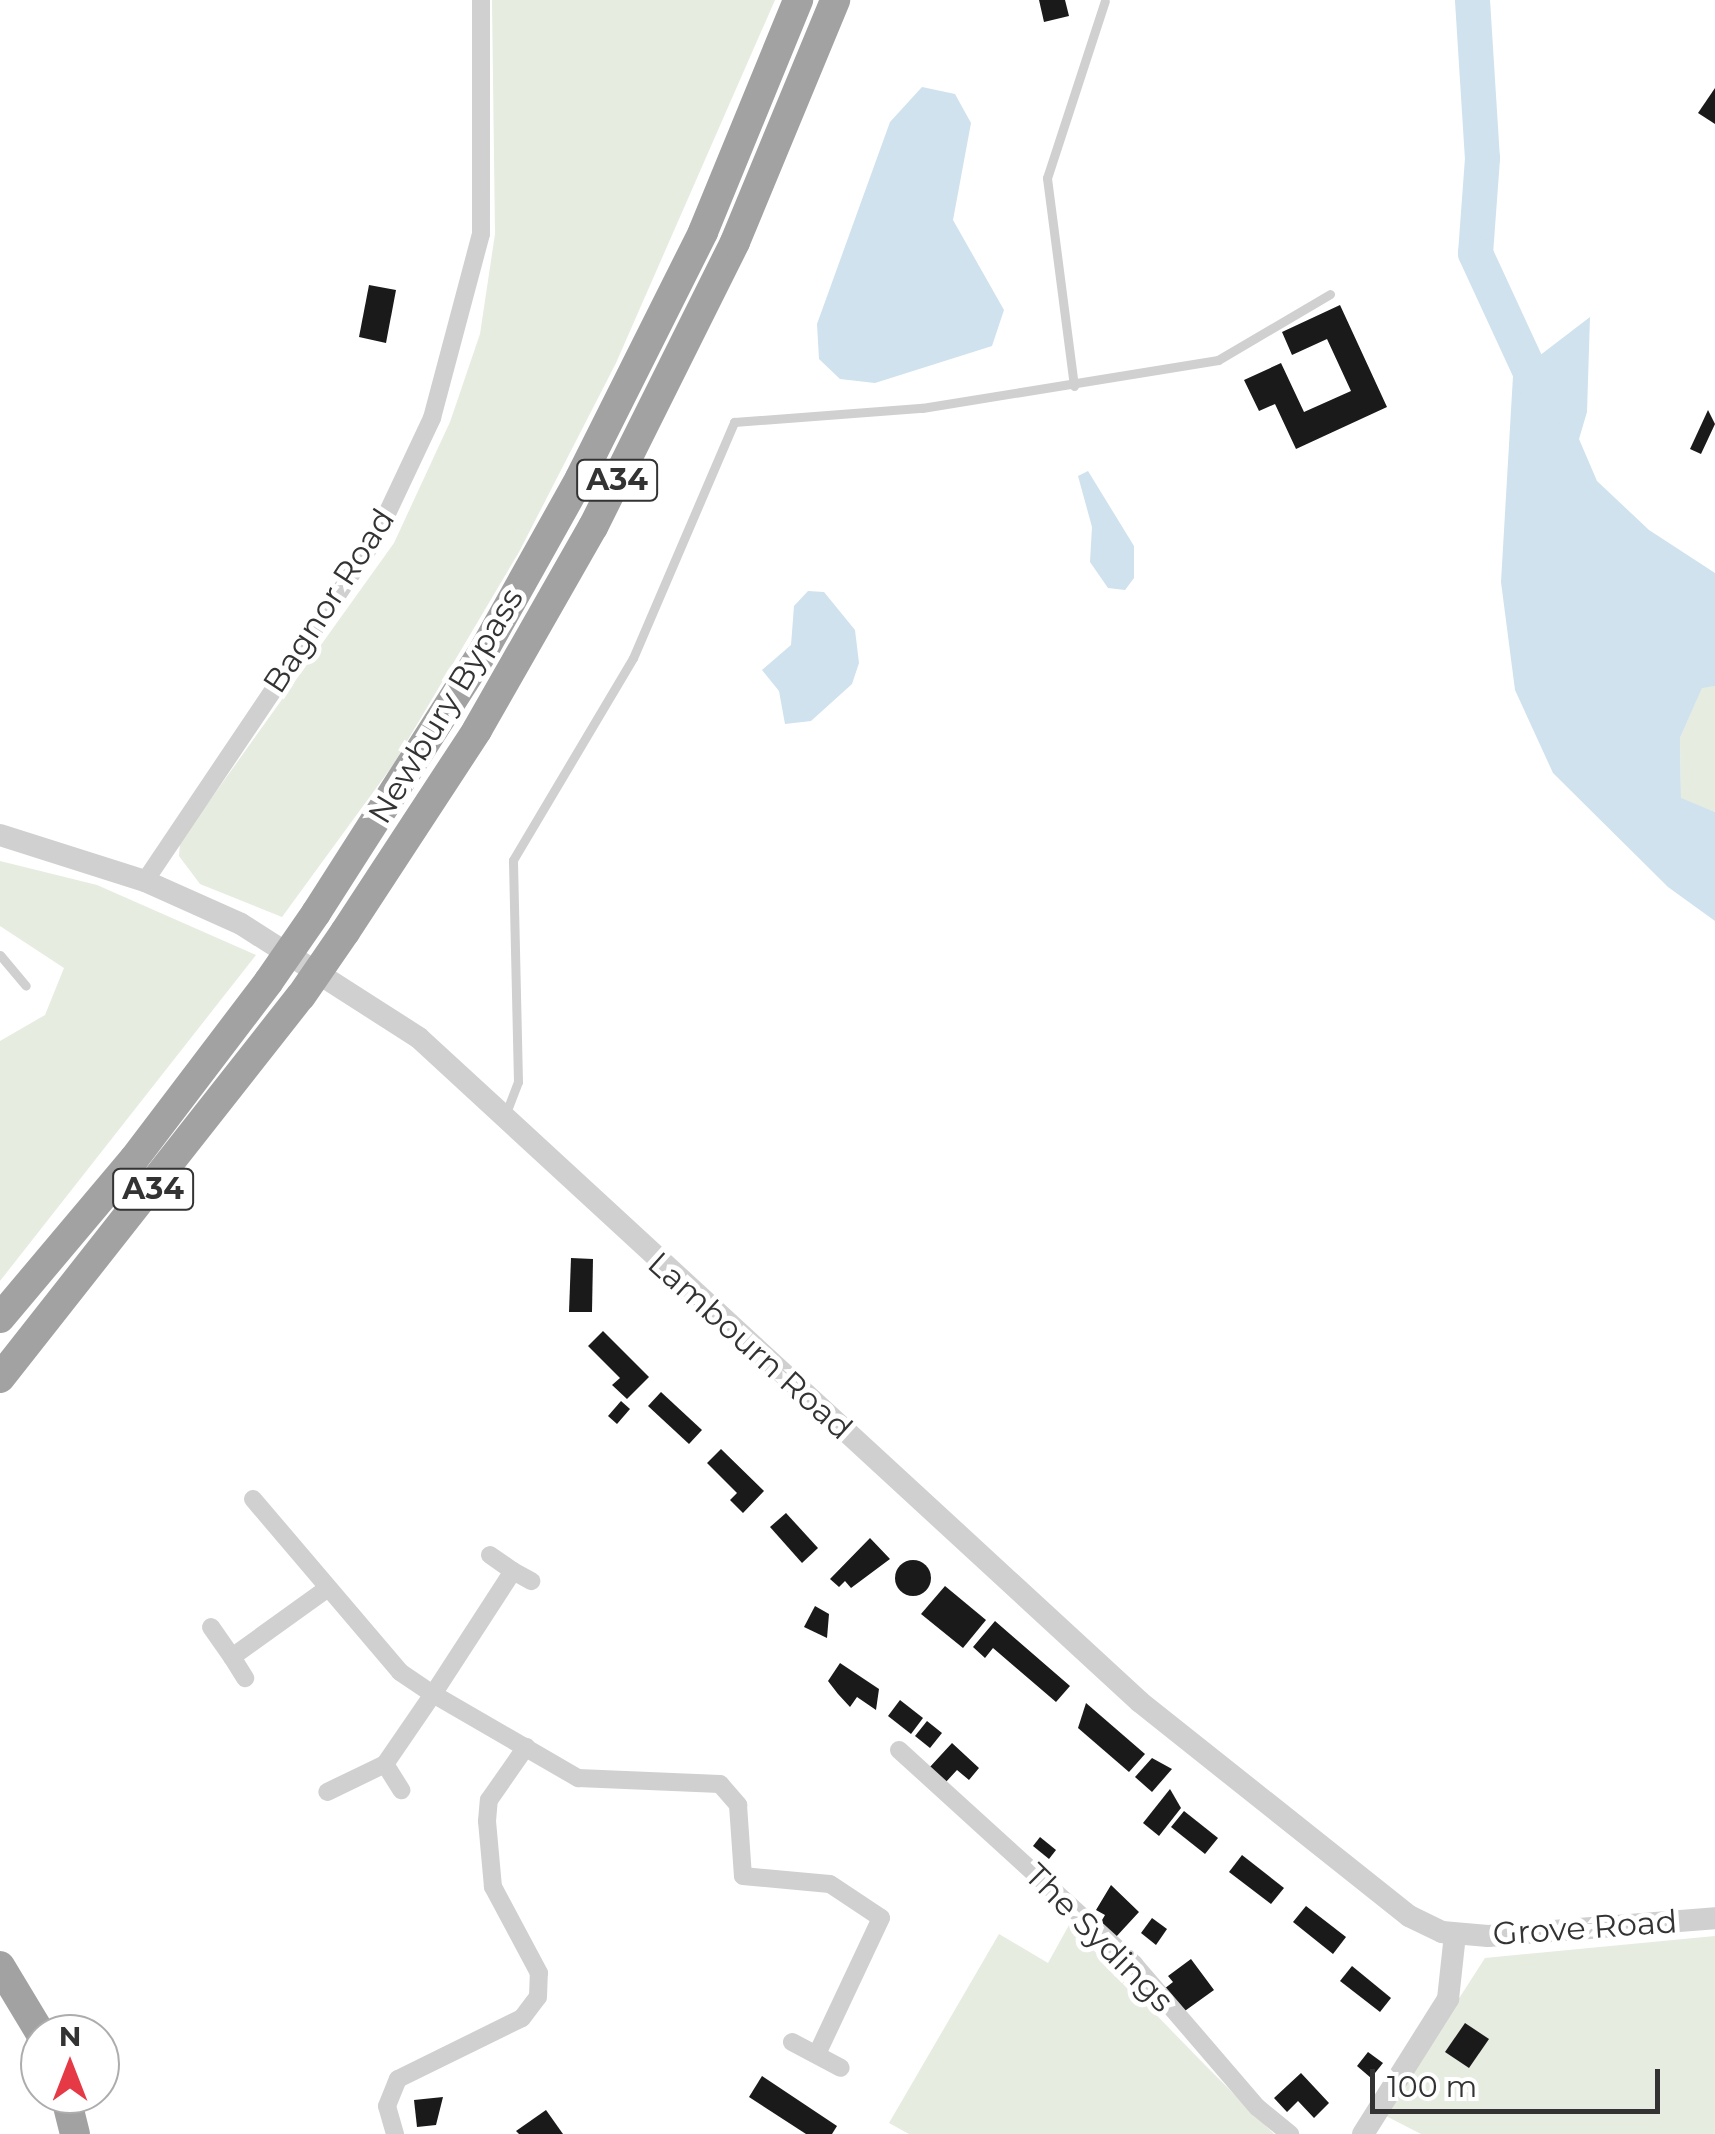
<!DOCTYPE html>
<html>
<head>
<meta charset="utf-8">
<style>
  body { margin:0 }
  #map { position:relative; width:1715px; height:2134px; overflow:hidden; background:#fff; font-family:Montserrat,sans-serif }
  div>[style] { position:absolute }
  .green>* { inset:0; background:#e6ecdf }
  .water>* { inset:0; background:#cfe2ee }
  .river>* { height:35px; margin:-17.5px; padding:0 17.5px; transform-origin:17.5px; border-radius:17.5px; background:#cfe2ee }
  .building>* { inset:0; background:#1a1a1a }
  .round { border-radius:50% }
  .service>* { height:9px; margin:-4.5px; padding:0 4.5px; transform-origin:4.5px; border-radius:4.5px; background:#d0d0d0 }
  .minor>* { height:18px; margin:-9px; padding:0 9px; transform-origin:9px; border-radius:9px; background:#d0d0d0 }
  .tertiary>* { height:22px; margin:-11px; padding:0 11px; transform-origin:11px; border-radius:11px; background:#d0d0d0 }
  .trunk>* { height:30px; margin:-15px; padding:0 15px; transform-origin:15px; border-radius:15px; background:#a2a2a2 }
  .trunk-bridge>* { height:30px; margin:-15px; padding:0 15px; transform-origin:15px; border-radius:15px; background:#a2a2a2 }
  span { translate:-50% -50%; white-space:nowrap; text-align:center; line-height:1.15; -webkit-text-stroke:10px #fff; paint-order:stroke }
  .shield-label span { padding:2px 8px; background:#fff; border:2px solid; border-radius:8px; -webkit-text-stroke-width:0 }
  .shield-label { font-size:30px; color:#333; font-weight:700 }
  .street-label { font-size:32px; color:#333 }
  .north { position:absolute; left:20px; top:2014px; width:100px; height:100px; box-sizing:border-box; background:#fff; border:2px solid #adadad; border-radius:50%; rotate:0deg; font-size:28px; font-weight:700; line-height:40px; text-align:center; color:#333 }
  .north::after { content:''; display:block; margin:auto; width:35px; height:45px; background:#e63946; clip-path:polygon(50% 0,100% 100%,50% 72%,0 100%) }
  .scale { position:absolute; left:1370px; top:2069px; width:290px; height:45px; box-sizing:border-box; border:5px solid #333; border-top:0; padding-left:12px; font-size:30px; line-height:35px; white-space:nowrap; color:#333; -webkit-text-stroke:8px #fff; paint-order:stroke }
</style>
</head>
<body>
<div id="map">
  <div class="green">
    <i style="clip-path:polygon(492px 0,775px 0,616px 363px,519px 552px,393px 765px,282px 917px,200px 884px,179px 856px,180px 842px,394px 543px,450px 422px,480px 334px,495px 234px)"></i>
    <i style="clip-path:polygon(1715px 686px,1715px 812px,1681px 799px,1680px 738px,1702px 687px)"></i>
    <i style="clip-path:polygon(0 861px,97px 885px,256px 955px,0 1281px,0 1041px,45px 1015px,64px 968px,0 926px)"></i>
    <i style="clip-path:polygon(1069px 1925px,1205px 2065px,1274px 2134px,909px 2134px,889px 2123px,999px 1934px,1048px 1963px)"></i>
    <i style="clip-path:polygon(1715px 1936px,1715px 2134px,1421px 2134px,1384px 2115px,1485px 1958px)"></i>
  </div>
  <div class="water">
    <i style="clip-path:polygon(922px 87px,955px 94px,971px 123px,953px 220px,1004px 310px,992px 346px,875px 383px,840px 379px,819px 359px,817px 324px,890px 122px)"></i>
    <i style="clip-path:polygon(1590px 317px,1587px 412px,1579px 439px,1597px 481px,1649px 530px,1715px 573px,1715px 686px,1702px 688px,1680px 738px,1681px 798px,1715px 812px,1715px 921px,1668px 887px,1553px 773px,1515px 690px,1501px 582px,1513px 376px)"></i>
    <i style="clip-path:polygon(1088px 471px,1134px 546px,1134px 578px,1125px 590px,1108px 588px,1090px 562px,1092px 527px,1078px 476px)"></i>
    <i style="clip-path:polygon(808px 591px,824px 592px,855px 630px,859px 663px,852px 684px,811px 721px,785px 724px,779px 691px,762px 670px,791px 645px,794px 606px)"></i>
  </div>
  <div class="river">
    <i style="left:1472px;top:0;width:158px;rotate:86.4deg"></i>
    <i style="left:1482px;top:158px;width:95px;rotate:94.2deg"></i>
    <i style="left:1475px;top:253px;width:172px;rotate:65.2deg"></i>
  </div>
  <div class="building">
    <i style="clip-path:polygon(1039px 0,1065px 0,1069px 16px,1044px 22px)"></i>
    <i style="clip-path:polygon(1715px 88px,1715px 124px,1698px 113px)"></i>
    <i style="clip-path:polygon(369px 285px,396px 290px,386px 343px,359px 337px)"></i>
    <i style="clip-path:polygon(1340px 305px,1387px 407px,1296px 449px,1275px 404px,1259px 411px,1244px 380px,1281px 363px,1304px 412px,1351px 391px,1327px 339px,1292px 355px,1282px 332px)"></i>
    <i style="clip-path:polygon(1708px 410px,1715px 424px,1701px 454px,1690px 449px)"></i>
    <i style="clip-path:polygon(571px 1258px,593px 1259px,592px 1312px,569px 1312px)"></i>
    <i style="clip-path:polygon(603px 1331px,649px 1377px,627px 1399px,612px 1385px,620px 1378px,588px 1346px)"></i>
    <i style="clip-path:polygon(661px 1392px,702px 1430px,689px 1444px,648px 1406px)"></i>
    <i style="clip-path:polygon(621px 1401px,630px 1409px,617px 1424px,608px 1416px)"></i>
    <i style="clip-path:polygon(721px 1449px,764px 1491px,743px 1513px,730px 1500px,737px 1493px,707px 1463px)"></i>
    <i style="clip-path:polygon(786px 1513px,818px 1548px,802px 1563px,770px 1527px)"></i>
    <i style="clip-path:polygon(870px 1538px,890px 1559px,851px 1588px,845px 1581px,839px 1587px,830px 1579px)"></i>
    <i class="round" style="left:895px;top:1560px;width:36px;height:36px"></i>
    <i style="clip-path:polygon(945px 1586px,986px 1620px,963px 1648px,921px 1614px)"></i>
    <i style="clip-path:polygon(815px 1606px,829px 1614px,827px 1638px,804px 1627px)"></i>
    <i style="clip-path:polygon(995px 1621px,1070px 1686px,1056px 1702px,993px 1648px,985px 1658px,973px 1647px)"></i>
    <i style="clip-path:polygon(840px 1663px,879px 1689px,876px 1710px,857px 1697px,850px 1707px,838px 1694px,828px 1681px)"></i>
    <i style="clip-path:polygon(900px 1700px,923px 1718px,911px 1734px,888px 1716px)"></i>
    <i style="clip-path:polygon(1086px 1703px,1145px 1754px,1129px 1772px,1078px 1728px)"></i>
    <i style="clip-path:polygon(927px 1721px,942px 1733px,930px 1748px,915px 1736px)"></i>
    <i style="clip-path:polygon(952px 1743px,979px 1768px,969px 1780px,957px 1770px,945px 1783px,929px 1768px)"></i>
    <i style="clip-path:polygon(1152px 1758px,1172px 1769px,1152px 1792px,1135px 1777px)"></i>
    <i style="clip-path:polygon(1170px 1789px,1181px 1808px,1159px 1836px,1143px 1823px)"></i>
    <i style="clip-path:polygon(1184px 1811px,1218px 1838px,1205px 1854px,1171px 1827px)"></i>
    <i style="clip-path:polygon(1040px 1837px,1056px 1850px,1049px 1859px,1033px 1846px)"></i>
    <i style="clip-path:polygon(1242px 1855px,1284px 1888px,1271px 1904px,1229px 1872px)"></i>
    <i style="clip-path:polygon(1111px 1885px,1139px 1912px,1115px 1938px,1098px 1927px,1105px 1915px,1096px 1910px)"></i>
    <i style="clip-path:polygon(1306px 1906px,1346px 1937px,1333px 1954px,1293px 1922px)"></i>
    <i style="clip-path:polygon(1152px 1918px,1167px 1929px,1156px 1945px,1141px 1933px)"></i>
    <i style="clip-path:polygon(1191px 1959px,1214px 1990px,1182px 2013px,1164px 1989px,1173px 1982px,1168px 1976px)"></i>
    <i style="clip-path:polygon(1352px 1966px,1391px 1998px,1380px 2012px,1340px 1981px)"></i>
    <i style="clip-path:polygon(1465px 2023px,1489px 2039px,1469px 2068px,1445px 2052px)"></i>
    <i style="clip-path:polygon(1368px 2052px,1383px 2063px,1371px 2078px,1357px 2066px)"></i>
    <i style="clip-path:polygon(1301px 2073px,1329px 2103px,1314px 2118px,1298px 2101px,1287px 2112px,1274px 2098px)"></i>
    <i style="clip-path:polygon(762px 2076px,837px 2126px,832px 2134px,806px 2134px,749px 2097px)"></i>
    <i style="clip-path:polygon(443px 2097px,436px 2125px,417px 2127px,414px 2100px)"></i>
    <i style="clip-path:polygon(546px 2110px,563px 2134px,519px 2134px,516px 2131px)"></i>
  </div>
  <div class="service">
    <i style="left:1074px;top:386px;width:210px;rotate:-97.4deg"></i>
    <i style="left:1047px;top:178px;width:186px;rotate:-71.9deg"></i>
    <i style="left:0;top:955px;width:40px;rotate:50deg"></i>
    <i style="left:506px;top:1113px;width:33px;rotate:-69deg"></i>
    <i style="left:518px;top:1082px;width:222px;rotate:-91.3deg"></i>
    <i style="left:513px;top:860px;width:235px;rotate:-59.3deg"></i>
    <i style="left:633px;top:658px;width:257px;rotate:-66.8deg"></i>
    <i style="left:734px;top:422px;width:189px;rotate:-4.3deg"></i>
    <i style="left:922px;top:408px;width:300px;rotate:-9.2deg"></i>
    <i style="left:1218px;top:360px;width:130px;rotate:-30.5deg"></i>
  </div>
  <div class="minor">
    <i style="left:145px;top:881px;width:414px;rotate:-56.1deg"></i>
    <i style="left:376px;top:537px;width:132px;rotate:-64.8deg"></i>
    <i style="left:432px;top:418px;width:190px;rotate:-75.1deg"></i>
    <i style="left:481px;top:234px;width:234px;rotate:-90deg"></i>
    <i style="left:253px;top:1499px;width:227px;rotate:49.6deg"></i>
    <i style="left:400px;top:1672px;width:40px;rotate:34deg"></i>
    <i style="left:433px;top:1694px;width:85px;rotate:124.4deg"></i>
    <i style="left:385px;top:1764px;width:64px;rotate:154.2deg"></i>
    <i style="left:490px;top:1555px;width:28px;rotate:35deg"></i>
    <i style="left:513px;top:1571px;width:147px;rotate:123deg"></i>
    <i style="left:433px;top:1694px;width:168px;rotate:30.1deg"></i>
    <i style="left:578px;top:1778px;width:142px;rotate:2.4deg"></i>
    <i style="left:720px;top:1784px;width:28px;rotate:49deg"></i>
    <i style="left:738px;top:1805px;width:71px;rotate:86deg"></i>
    <i style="left:743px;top:1876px;width:87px;rotate:5.3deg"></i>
    <i style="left:830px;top:1884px;width:61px;rotate:33.7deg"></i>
    <i style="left:881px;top:1918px;width:150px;rotate:115.2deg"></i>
    <i style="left:513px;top:1571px;width:21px;rotate:29deg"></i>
    <i style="left:211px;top:1627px;width:37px;rotate:55deg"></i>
    <i style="left:232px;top:1657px;width:118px;rotate:-35.7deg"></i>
    <i style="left:232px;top:1657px;width:25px;rotate:58deg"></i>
    <i style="left:899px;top:1750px;width:318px;rotate:42.3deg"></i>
    <i style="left:1134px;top:1964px;width:189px;rotate:49.3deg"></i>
    <i style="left:1257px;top:2107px;width:43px;rotate:39.3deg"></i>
    <i style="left:385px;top:1764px;width:31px;rotate:58deg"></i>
    <i style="left:792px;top:2042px;width:55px;rotate:28deg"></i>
    <i style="left:395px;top:2134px;width:29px;rotate:-106deg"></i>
    <i style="left:387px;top:2106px;width:29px;rotate:-68deg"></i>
    <i style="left:398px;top:2079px;width:138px;rotate:-26.2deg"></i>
    <i style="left:522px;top:2018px;width:26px;rotate:-53deg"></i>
    <i style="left:538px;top:1997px;width:24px;rotate:-88deg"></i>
    <i style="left:539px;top:1973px;width:98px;rotate:-118.1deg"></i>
    <i style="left:493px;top:1887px;width:66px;rotate:-95.2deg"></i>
    <i style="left:487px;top:1821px;width:21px;rotate:-85deg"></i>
    <i style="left:489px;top:1800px;width:65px;rotate:-55.1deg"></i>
  </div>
  <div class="tertiary">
    <i style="left:0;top:835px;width:152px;rotate:17.6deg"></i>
    <i style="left:145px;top:881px;width:105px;rotate:24.1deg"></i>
    <i style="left:241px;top:924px;width:211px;rotate:32.6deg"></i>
    <i style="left:419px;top:1038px;width:980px;rotate:42.64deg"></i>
    <i style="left:1140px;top:1702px;width:344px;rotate:38.5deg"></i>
    <i style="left:1409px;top:1916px;width:37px;rotate:26deg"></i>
    <i style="left:1442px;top:1932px;width:46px;rotate:5deg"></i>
    <i style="left:1488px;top:1936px;width:228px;rotate:-4.5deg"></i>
    <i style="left:1363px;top:2134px;width:160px;rotate:-57.8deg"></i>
    <i style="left:1448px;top:1999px;width:64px;rotate:-83.8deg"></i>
  </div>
  <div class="trunk">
    <i style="left:316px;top:913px;width:312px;rotate:-57.4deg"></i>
    <i style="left:484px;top:650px;width:197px;rotate:-60.8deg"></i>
    <i style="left:580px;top:478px;width:275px;rotate:-63.4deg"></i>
    <i style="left:703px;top:232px;width:251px;rotate:-67.7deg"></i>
    <i style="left:345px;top:932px;width:241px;rotate:-56.8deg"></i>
    <i style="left:477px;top:730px;width:234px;rotate:-60.3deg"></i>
    <i style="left:593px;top:527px;width:318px;rotate:-63.5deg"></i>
    <i style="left:735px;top:242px;width:262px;rotate:-67.5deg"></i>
    <i style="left:0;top:1318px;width:208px;rotate:-49.9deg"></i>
    <i style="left:134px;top:1159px;width:223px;rotate:-52.8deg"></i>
    <i style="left:0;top:1378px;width:486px;rotate:-51.8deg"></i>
    <i style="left:0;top:1966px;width:79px;rotate:58.9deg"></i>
    <i style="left:65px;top:2094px;width:41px;rotate:76deg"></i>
  </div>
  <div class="trunk-bridge">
    <i style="left:269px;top:981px;width:83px;rotate:-55.3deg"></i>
    <i style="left:301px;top:996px;width:78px;rotate:-55.5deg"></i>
  </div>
  <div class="shield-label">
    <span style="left:617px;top:480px">A34</span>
    <span style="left:153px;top:1189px">A34</span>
  </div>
  <div class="street-label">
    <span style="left:329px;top:601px;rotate:-57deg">Bagnor Road</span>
    <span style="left:446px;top:706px;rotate:-59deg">Newbury Bypass</span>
    <span style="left:750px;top:1346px;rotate:42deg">Lambourn Road</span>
    <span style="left:1585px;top:1928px;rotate:-4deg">Grove Road</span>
    <span style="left:1099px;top:1938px;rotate:45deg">The Sydings</span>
  </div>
  <div class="north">N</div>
  <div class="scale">100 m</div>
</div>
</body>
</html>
